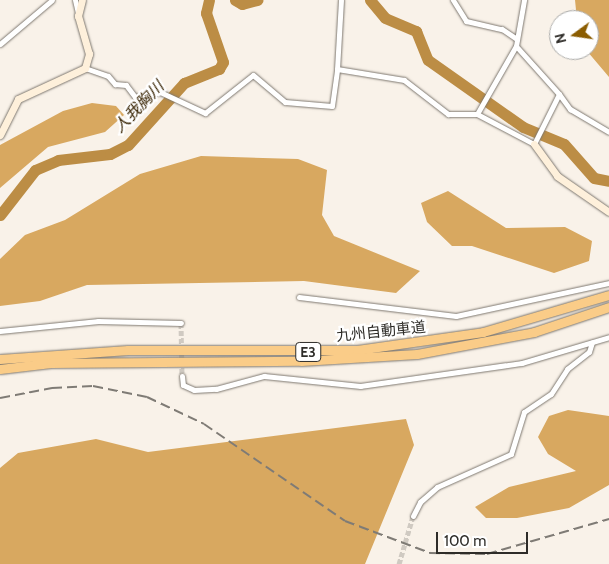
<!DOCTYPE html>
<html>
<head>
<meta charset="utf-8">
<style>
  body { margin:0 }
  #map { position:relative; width:609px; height:564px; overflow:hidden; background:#f9f2e9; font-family:Cabin,"Noto Sans JP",sans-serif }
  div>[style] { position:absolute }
  .forest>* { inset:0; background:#d8a860 }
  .river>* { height:11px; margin:-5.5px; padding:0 5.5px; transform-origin:5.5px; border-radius:5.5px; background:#bc8d45 }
  .street-tunnel>* { height:5px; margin-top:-2.5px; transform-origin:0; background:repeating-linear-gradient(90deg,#d0cac2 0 5px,transparent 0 7.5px) }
  .roads { filter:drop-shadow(0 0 1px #7e7870) drop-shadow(0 0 1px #7e7870) }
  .street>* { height:5px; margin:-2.5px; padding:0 2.5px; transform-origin:2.5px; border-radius:2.5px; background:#fff }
  .secondary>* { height:7px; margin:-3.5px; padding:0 3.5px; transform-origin:3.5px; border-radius:3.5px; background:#fef0db }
  .highway>* { height:9px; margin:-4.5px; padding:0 4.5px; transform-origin:4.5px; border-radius:4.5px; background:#facc88 }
  .rail>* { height:2px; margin-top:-1px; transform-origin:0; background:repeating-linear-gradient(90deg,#7f7b75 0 10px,transparent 0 15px) }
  span { translate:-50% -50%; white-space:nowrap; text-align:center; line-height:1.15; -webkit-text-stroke:4.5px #fff; paint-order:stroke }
  .shield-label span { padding:1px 4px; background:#fff; border:1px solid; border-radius:4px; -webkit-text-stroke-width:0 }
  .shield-label { font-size:14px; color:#2e2c28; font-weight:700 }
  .street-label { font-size:15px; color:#2e2c28 }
  .water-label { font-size:16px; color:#3b2706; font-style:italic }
  .north { position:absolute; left:549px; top:10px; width:50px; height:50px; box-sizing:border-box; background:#fff; border:1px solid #ababa9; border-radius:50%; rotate:256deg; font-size:14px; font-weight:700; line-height:20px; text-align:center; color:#2e2c28 }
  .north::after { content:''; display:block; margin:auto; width:18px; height:22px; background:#8b5d01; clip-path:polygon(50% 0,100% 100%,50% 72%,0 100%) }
  .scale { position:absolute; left:436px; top:532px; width:92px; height:22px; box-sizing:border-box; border:2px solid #2e2c28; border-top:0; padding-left:6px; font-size:15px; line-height:18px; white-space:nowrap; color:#2e2c28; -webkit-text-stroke:4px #fff; paint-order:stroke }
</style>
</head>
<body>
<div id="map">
  <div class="forest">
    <i style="clip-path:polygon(575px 0,609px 0,609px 77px,587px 51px,589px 20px,577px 20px)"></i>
    <i style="clip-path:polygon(92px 103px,116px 106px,124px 115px,105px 132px,48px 147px,0 188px,0 145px,63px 111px)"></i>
    <i style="clip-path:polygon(201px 156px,298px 159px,327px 170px,322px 215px,334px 236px,420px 271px,396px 293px,304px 281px,87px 285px,40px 301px,0 306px,0 259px,25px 235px,65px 220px,140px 174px)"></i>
    <i style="clip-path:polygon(448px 191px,506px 228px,565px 227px,592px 241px,589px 261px,554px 273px,472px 246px,452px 246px,427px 222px,421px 203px)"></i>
    <i style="clip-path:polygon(568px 410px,609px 416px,609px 485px,569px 508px,517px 518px,486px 518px,475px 507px,509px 487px,576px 471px,548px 454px,538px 437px,549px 416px)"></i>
    <i style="clip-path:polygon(406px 419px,414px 445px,365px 564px,0 564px,0 468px,18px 453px,96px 439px,148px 452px)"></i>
  </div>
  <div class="river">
    <i style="left:235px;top:0;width:8px;rotate:30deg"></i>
    <i style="left:242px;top:4px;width:16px;rotate:-15deg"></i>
    <i style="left:370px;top:0;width:23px;rotate:50deg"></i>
    <i style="left:385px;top:18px;width:34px;rotate:23deg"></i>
    <i style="left:416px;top:31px;width:31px;rotate:68deg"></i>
    <i style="left:428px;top:60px;width:116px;rotate:35.2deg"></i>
    <i style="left:523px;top:127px;width:44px;rotate:22.5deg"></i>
    <i style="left:564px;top:144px;width:45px;rotate:48.6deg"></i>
    <i style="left:594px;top:178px;width:15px;rotate:11deg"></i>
    <i style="left:0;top:215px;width:57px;rotate:-52.1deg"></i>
    <i style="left:35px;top:170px;width:25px;rotate:-23deg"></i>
    <i style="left:58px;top:160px;width:52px;rotate:-6.6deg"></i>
    <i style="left:110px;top:154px;width:20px;rotate:-27deg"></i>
    <i style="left:128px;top:145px;width:84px;rotate:-47.9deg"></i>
    <i style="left:184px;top:83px;width:38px;rotate:-22deg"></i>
    <i style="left:219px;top:69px;width:8px;rotate:-60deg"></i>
    <i style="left:223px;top:62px;width:52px;rotate:-109.1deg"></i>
    <i style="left:206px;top:13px;width:13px;rotate:-77deg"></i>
  </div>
  <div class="street-tunnel">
    <i style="left:181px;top:323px;width:53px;rotate:88.9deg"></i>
    <i style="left:399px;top:564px;width:50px;rotate:-73.7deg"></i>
  </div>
  <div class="roads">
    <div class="street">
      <i style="left:75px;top:0;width:13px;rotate:77deg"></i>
      <i style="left:341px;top:0;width:69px;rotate:93.3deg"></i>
      <i style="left:337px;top:69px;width:68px;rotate:9.3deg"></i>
      <i style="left:404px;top:80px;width:56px;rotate:37.7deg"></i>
      <i style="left:448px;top:114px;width:29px"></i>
      <i style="left:477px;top:114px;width:64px;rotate:27.8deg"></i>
      <i style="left:534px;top:144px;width:56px;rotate:-63.4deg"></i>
      <i style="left:559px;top:94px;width:64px;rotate:-131.9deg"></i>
      <i style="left:453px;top:0;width:25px;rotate:58deg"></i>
      <i style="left:466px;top:21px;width:37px;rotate:13deg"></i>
      <i style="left:502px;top:29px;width:18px;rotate:34deg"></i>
      <i style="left:0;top:44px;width:68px;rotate:-40.2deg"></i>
      <i style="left:85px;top:68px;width:24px;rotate:19deg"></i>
      <i style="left:108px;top:76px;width:11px;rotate:49deg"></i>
      <i style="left:115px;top:84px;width:11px;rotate:5deg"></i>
      <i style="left:126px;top:85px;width:15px;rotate:53deg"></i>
      <i style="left:135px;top:97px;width:25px;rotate:-11deg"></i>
      <i style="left:160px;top:92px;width:50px;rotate:25deg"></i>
      <i style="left:205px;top:113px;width:61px;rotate:-38.4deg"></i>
      <i style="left:253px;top:75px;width:42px;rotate:40.2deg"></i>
      <i style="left:285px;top:102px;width:47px;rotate:4.9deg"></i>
      <i style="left:332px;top:106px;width:37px;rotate:-82deg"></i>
      <i style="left:559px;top:94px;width:19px;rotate:54deg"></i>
      <i style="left:570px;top:109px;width:45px;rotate:30.5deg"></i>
      <i style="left:477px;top:114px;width:78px;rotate:-60.2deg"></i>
      <i style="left:516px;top:46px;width:47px;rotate:-80.1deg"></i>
      <i style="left:299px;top:297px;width:158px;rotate:6.9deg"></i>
      <i style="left:456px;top:316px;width:157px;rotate:-12.2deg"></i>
      <i style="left:0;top:331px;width:99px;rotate:-5.8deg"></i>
      <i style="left:98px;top:321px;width:83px;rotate:1.4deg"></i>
      <i style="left:182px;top:376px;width:9px;rotate:84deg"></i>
      <i style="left:183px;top:385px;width:12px;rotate:24deg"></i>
      <i style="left:194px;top:390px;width:22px;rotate:-3deg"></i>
      <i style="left:216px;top:389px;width:50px;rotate:-15.2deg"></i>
      <i style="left:264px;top:376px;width:97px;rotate:5.9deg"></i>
      <i style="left:360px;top:386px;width:164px;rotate:-8.1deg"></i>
      <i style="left:522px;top:363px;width:91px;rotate:-16.6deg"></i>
      <i style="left:413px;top:516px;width:16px;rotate:-63deg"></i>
      <i style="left:420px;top:502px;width:23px;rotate:-41deg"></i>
      <i style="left:437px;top:487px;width:81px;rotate:-24deg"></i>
      <i style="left:511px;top:454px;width:44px;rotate:-72.8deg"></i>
      <i style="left:524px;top:412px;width:32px;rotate:-34deg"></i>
      <i style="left:551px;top:394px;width:30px;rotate:-57deg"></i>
      <i style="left:567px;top:369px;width:28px;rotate:-38deg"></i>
      <i style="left:589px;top:352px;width:10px;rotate:-73deg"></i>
    </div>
    <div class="secondary">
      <i style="left:0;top:135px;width:40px;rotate:-63.4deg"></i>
      <i style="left:18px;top:99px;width:74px;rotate:-24.8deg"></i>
      <i style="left:85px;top:68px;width:15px;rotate:-74deg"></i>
      <i style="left:89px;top:54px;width:40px;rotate:-106deg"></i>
      <i style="left:78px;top:16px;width:16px;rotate:-76deg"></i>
      <i style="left:534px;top:144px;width:39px;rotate:54deg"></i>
      <i style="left:557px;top:176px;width:63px;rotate:34.7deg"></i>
    </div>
    <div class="highway">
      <i style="left:0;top:359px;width:128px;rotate:-4deg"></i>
      <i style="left:128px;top:350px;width:229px"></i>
      <i style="left:357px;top:350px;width:127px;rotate:-8.1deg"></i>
      <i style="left:483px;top:332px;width:131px;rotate:-16.4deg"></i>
      <i style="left:0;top:369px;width:51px;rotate:-6.7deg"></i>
      <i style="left:51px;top:363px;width:250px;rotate:-0.5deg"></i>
      <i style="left:301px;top:361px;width:116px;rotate:-3.5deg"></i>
      <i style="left:417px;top:354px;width:119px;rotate:-10.6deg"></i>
      <i style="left:534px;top:332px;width:79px;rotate:-18.4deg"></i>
    </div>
  </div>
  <div class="rail">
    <i style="left:0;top:398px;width:53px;rotate:-10.9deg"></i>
    <i style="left:52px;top:388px;width:41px;rotate:-2.8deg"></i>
    <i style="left:93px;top:386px;width:55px;rotate:11.5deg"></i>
    <i style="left:147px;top:397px;width:63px;rotate:25.3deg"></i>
    <i style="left:204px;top:424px;width:171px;rotate:34.5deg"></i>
    <i style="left:345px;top:521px;width:91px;rotate:20.6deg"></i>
    <i style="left:430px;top:553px;width:57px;rotate:1deg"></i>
    <i style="left:487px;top:554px;width:127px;rotate:-16deg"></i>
  </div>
  <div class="shield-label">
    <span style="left:308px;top:352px">E3</span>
  </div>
  <div class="street-label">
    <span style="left:381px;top:332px;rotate:-6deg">九州自動車道</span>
  </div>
  <div class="water-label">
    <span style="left:139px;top:107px;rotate:-46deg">人我胸川</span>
  </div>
  <div class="north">N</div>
  <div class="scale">100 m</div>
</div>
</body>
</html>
